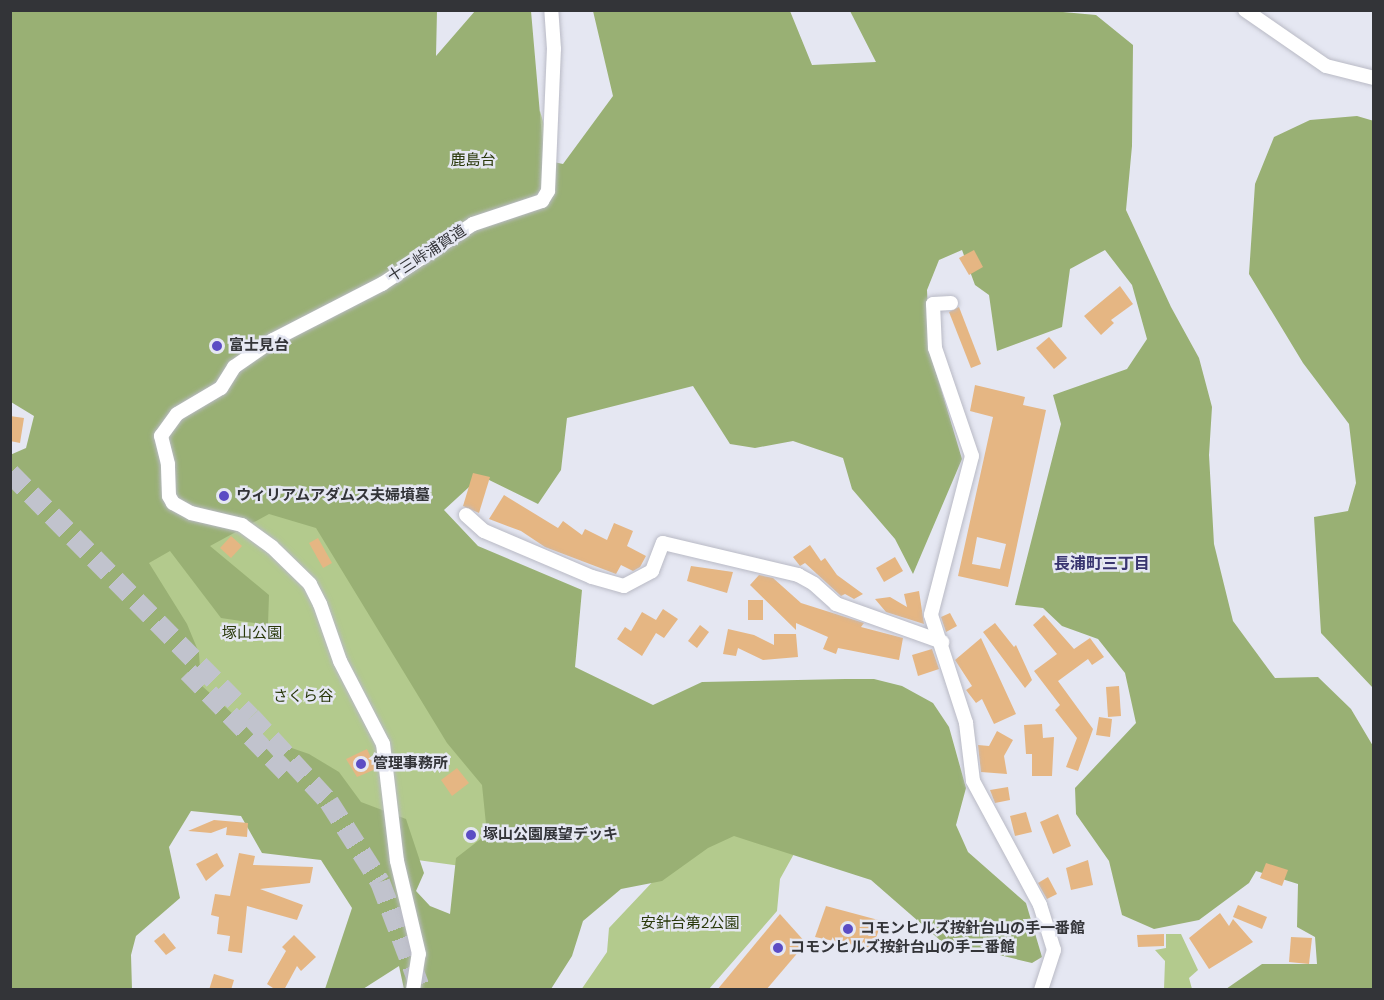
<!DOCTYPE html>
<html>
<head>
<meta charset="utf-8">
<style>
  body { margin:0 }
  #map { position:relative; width:1384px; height:1000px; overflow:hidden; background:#e5e7f2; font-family:"DM Sans","Noto Sans JP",sans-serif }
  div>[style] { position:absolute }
  .green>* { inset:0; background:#b3ca8d }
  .forest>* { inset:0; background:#99b074 }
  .building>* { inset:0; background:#e5b683 }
  .highway-tunnel>* { height:20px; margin-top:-10px; transform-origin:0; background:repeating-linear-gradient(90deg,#c1c3cd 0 20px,transparent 0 30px) }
  .roads { filter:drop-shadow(0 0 2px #b9bac5) drop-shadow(0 0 2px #b9bac5) }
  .minor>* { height:14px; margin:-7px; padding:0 7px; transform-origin:7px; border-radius:7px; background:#fff }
  .dots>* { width:16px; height:16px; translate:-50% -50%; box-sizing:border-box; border:3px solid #e5e7f2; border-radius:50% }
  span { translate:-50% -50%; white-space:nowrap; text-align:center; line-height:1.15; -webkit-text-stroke:5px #e5e7f2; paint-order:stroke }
  .park-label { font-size:15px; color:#29380a }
  .street-label { font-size:15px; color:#333438 }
  .poi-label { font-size:15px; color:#333438; font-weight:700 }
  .left { translate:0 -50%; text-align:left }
  .neighbourhood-label { font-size:16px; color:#38346f; font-weight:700 }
  .frame { position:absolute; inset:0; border:12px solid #333438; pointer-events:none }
</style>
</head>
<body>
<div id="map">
  <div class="green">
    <i style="clip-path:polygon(540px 111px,561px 184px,416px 485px,472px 687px,495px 833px,461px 866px,410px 859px,11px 604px)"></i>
    <i style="clip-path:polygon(709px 822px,800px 843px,780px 879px,777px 911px,709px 989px,581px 990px,607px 952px,609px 928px)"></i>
    <i style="clip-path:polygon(1166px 934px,1181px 934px,1198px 970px,1189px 978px,1192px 989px,1164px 989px,1165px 961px,1155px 950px,1166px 948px)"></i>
  </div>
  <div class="forest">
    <i style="clip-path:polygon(evenodd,1041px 10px,1096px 15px,1133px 45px,1132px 146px,1126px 210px,1171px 307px,1199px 358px,1212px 407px,1209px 455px,1214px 544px,1233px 621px,1275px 678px,1318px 677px,1351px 709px,1373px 746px,1373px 989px,1226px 989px,1262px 964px,1317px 964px,1315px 937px,1297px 927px,1298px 884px,1256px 871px,1249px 883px,1199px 920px,1154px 929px,1122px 915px,1109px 861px,1076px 814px,1075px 788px,1136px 723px,1125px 673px,1098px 639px,1062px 626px,1043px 608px,1015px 605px,1061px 424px,1053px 395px,1127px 369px,1147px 339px,1132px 285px,1105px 250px,1070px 269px,1062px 327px,997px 351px,989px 295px,975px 285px,962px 250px,939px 260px,927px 290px,930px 352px,962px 459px,913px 574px,895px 539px,852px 489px,843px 458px,793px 441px,755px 448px,730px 444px,693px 386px,567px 418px,561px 470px,538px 504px,481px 476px,444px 510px,478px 546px,582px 590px,575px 667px,653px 705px,702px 682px,845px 679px,874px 679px,902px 686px,933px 703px,949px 727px,966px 788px,956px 825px,968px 852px,1026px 903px,1042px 957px,1032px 963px,941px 941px,871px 880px,734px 836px,708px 848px,662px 881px,621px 889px,583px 921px,572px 956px,551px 989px,404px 989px,399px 966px,363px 989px,325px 989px,352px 908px,321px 860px,262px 853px,241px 816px,191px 811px,169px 847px,180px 898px,136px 936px,131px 955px,132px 989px,11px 989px,10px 455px,26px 448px,34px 416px,11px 402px,11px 11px,437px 11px,436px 56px,475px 11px,531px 11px,544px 160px,563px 164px,613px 96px,593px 11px,790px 11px,812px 65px,876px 62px,850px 11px,1041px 10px,269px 514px,316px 528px,447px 743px,482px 785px,487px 834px,456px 858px,450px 914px,430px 906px,416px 891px,424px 873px,406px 819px,361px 802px,339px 772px,309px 754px,257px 736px,201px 685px,199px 653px,187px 624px,149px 563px,170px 551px,221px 618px,268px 625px,269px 595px,210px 546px,269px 514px)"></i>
    <i style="clip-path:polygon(1357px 116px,1374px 121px,1373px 688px,1321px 633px,1314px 517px,1348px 511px,1356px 483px,1349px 424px,1303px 363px,1249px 274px,1255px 184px,1274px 137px,1310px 120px)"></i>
  </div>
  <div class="building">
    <i style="clip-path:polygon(974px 250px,983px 267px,969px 275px,959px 258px)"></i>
    <i style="clip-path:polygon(1120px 286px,1133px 304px,1111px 320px,1114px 323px,1101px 335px,1084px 316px)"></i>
    <i style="clip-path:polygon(959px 307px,981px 364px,971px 368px,949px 312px)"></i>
    <i style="clip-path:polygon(1049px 337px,1067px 358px,1054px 369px,1036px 348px)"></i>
    <i style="clip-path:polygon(evenodd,975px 385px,1025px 397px,1023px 405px,1046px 410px,1008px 587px,958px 576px,993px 417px,970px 411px,975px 385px,977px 537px,1006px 544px,1000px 569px,972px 564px,977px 537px)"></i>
    <i style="clip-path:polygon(10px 416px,24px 418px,20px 443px,10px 441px)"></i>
    <i style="clip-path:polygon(473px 473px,490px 477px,479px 513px,463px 506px)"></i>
    <i style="clip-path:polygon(504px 495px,558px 528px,563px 521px,582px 535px,585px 529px,607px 540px,614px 523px,633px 531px,627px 546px,646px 556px,640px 567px,633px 571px,621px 565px,616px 574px,545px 547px,521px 531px,489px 519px)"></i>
    <i style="clip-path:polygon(231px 536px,242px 546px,231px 558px,220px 548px)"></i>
    <i style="clip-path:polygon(318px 538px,332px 563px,323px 568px,309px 543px)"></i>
    <i style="clip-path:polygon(810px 545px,821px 561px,825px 558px,837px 575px,863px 594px,854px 599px,845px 594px,841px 596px,805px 563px,800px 566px,793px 557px)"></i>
    <i style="clip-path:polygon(895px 557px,903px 571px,884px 582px,876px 568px)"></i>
    <i style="clip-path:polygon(691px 566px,733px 572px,727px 593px,687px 581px)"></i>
    <i style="clip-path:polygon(759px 575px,773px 578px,801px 603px,864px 623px,861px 627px,903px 638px,899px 660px,838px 648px,836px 654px,823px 649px,828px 637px,796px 623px,796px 630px,750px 585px)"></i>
    <i style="clip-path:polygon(919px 591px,924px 624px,886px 612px,875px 599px,890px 597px,907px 607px,904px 594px)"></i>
    <i style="clip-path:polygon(748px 600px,763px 600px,763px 620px,748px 620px)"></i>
    <i style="clip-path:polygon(663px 609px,678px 619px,664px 638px,656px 633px,642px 656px,617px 639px,625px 627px,631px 631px,642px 612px,656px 620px)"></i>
    <i style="clip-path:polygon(950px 613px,957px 626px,946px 632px,941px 617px)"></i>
    <i style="clip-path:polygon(1044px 615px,1074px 649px,1090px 638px,1104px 657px,1092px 665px,1088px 659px,1058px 681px,1093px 729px,1078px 771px,1066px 767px,1077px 738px,1055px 710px,1060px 705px,1034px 671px,1057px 654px,1033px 625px)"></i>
    <i style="clip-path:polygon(995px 623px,1014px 647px,1016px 645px,1032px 680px,1025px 688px,983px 632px)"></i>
    <i style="clip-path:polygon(700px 625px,709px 632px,697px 648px,688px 641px)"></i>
    <i style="clip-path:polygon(728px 629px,754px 635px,774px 645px,774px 634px,796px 634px,798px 657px,763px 660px,738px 648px,736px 656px,723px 654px)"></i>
    <i style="clip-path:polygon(981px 638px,1016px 714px,994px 724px,982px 699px,976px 703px,966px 690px,972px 686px,955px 660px)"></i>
    <i style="clip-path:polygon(932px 649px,939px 669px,918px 676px,912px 655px)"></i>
    <i style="clip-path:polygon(1119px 686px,1121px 716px,1108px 717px,1106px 687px)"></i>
    <i style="clip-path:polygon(1099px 717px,1112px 719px,1110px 737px,1096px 735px)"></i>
    <i style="clip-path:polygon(1042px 724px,1043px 738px,1054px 737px,1052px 776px,1032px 776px,1032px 754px,1026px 754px,1024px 725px)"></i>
    <i style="clip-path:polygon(997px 731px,1013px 740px,1004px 756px,1007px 774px,981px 772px,978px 745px,989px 746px)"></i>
    <i style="clip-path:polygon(367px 749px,376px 769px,357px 777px,346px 759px)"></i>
    <i style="clip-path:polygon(457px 768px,469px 783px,452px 796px,441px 780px)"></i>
    <i style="clip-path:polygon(1008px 787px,1010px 800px,995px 803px,990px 790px)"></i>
    <i style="clip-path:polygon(1026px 812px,1032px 832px,1015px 836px,1010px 816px)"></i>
    <i style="clip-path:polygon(1058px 814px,1071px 846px,1053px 854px,1040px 822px)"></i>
    <i style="clip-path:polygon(214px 820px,248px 823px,247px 837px,226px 835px,227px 827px,211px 833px,188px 831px)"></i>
    <i style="clip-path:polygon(217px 853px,224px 866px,206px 881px,196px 864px)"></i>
    <i style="clip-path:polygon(239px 853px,255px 856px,253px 865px,313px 867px,310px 883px,260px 889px,303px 905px,297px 920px,247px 906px,242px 953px,228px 951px,230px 936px,217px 934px,219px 917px,211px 915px,215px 894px,230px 896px)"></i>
    <i style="clip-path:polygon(1088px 860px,1093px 885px,1071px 890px,1066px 868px)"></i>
    <i style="clip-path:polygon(1266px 863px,1288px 870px,1282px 886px,1260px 878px)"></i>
    <i style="clip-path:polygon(1048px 877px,1057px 894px,1047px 899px,1038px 883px)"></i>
    <i style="clip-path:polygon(1238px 905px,1267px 917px,1262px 929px,1233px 917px)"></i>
    <i style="clip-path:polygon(826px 906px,882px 921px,872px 949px,815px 937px)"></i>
    <i style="clip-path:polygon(1220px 913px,1229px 926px,1233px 919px,1253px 942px,1209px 969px,1189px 938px)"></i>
    <i style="clip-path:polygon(780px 914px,806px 943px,766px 990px,717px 990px)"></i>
    <i style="clip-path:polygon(164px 933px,176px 948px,166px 955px,154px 941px)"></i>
    <i style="clip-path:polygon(1164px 934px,1164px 946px,1138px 947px,1137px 935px)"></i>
    <i style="clip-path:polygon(294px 935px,316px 957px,301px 971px,297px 966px,284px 990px,276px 990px,267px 984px,286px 951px,282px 947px)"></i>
    <i style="clip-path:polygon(1291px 937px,1312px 938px,1309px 964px,1289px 962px)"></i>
    <i style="clip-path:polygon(214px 974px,234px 980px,231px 990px,209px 990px)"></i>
  </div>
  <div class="highway-tunnel">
    <i style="left:10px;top:473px;width:343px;rotate:45.4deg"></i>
    <i style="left:251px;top:717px;width:115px;rotate:47.5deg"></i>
    <i style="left:329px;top:802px;width:95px;rotate:57.5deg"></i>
    <i style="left:380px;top:882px;width:116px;rotate:69.2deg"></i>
    <i style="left:188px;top:672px;width:144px;rotate:45.6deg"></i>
  </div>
  <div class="roads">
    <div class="minor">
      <i style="left:1245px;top:10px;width:98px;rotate:34.7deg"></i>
      <i style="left:1326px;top:66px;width:49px;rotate:14deg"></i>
      <i style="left:951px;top:303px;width:18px;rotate:177deg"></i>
      <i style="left:933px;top:304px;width:44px;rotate:87.4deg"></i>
      <i style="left:935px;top:348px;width:114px;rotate:71.1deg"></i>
      <i style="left:972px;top:456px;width:164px;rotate:104.5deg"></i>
      <i style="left:931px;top:615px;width:114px;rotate:72deg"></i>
      <i style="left:966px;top:723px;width:58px;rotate:83.1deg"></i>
      <i style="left:973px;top:781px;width:141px;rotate:61.6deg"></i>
      <i style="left:1040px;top:905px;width:47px;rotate:72.7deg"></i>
      <i style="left:1054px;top:950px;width:42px;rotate:108deg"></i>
      <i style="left:466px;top:515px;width:24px;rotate:42deg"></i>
      <i style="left:484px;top:531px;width:117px;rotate:23.1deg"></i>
      <i style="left:592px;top:577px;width:33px;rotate:16deg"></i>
      <i style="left:624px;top:586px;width:32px;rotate:-28deg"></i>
      <i style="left:652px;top:571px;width:30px;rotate:-69deg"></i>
      <i style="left:663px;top:543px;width:139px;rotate:13.3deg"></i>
      <i style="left:798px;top:575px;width:18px;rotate:29deg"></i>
      <i style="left:814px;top:584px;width:30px;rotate:42deg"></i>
      <i style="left:836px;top:604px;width:113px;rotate:19.7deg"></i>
      <i style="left:413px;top:990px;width:36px;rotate:-81deg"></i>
      <i style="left:419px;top:954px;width:96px;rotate:-103.3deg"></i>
      <i style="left:397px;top:861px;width:118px;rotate:-96.8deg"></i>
      <i style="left:383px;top:744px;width:93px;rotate:-117.4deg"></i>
      <i style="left:340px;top:661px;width:60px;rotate:-109.3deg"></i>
      <i style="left:320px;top:604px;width:22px;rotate:-117deg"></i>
      <i style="left:310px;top:584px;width:53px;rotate:-135.8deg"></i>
      <i style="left:272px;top:547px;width:37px;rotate:-144deg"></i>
      <i style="left:242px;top:525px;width:52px;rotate:-166.8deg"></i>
      <i style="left:191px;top:513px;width:21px;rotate:-151deg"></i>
      <i style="left:173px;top:503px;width:8px;rotate:-120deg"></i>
      <i style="left:169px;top:496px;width:32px;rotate:-92deg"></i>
      <i style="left:168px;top:464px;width:29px;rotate:-104deg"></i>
      <i style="left:161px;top:436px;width:27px;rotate:-54deg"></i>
      <i style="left:177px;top:414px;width:51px;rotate:-30.6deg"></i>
      <i style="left:221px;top:388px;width:25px;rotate:-58deg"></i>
      <i style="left:234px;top:367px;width:47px;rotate:-34.7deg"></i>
      <i style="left:273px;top:340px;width:123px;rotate:-27.2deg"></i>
      <i style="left:382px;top:284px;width:109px;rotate:-33.4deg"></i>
      <i style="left:473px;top:224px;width:73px;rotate:-18.4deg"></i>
      <i style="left:542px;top:201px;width:12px;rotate:-59deg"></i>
      <i style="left:548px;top:191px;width:142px;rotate:-87.6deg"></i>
      <i style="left:554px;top:49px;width:39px;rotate:-94deg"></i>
    </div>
  </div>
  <div class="dots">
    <i style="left:217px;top:346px;background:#5b4cc4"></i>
    <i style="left:224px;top:496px;background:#5b4cc4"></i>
    <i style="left:361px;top:764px;background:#5b4cc4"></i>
    <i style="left:471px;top:835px;background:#5b4cc4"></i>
    <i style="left:848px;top:929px;background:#5b4cc4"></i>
    <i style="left:778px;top:948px;background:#5b4cc4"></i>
  </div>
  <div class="park-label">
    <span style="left:473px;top:161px">鹿島台</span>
    <span style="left:252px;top:634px">塚山公園</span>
    <span style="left:303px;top:697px">さくら谷</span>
    <span style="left:690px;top:924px">安針台第2公園</span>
  </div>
  <div class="street-label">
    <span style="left:427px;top:254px;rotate:-33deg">十三峠浦賀道</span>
  </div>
  <div class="poi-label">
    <span class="left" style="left:229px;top:346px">富士見台</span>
    <span class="left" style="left:236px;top:496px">ウィリアムアダムス夫婦墳墓</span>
    <span class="left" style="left:373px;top:764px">管理事務所</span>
    <span class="left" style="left:483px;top:835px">塚山公園展望デッキ</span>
    <span class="left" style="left:860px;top:929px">コモンヒルズ按針台山の手一番館</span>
    <span class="left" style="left:790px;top:948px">コモンヒルズ按針台山の手二番館</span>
  </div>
  <div class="neighbourhood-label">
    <span style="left:1102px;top:564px">長浦町三丁目</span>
  </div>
  <div class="frame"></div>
</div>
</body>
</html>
